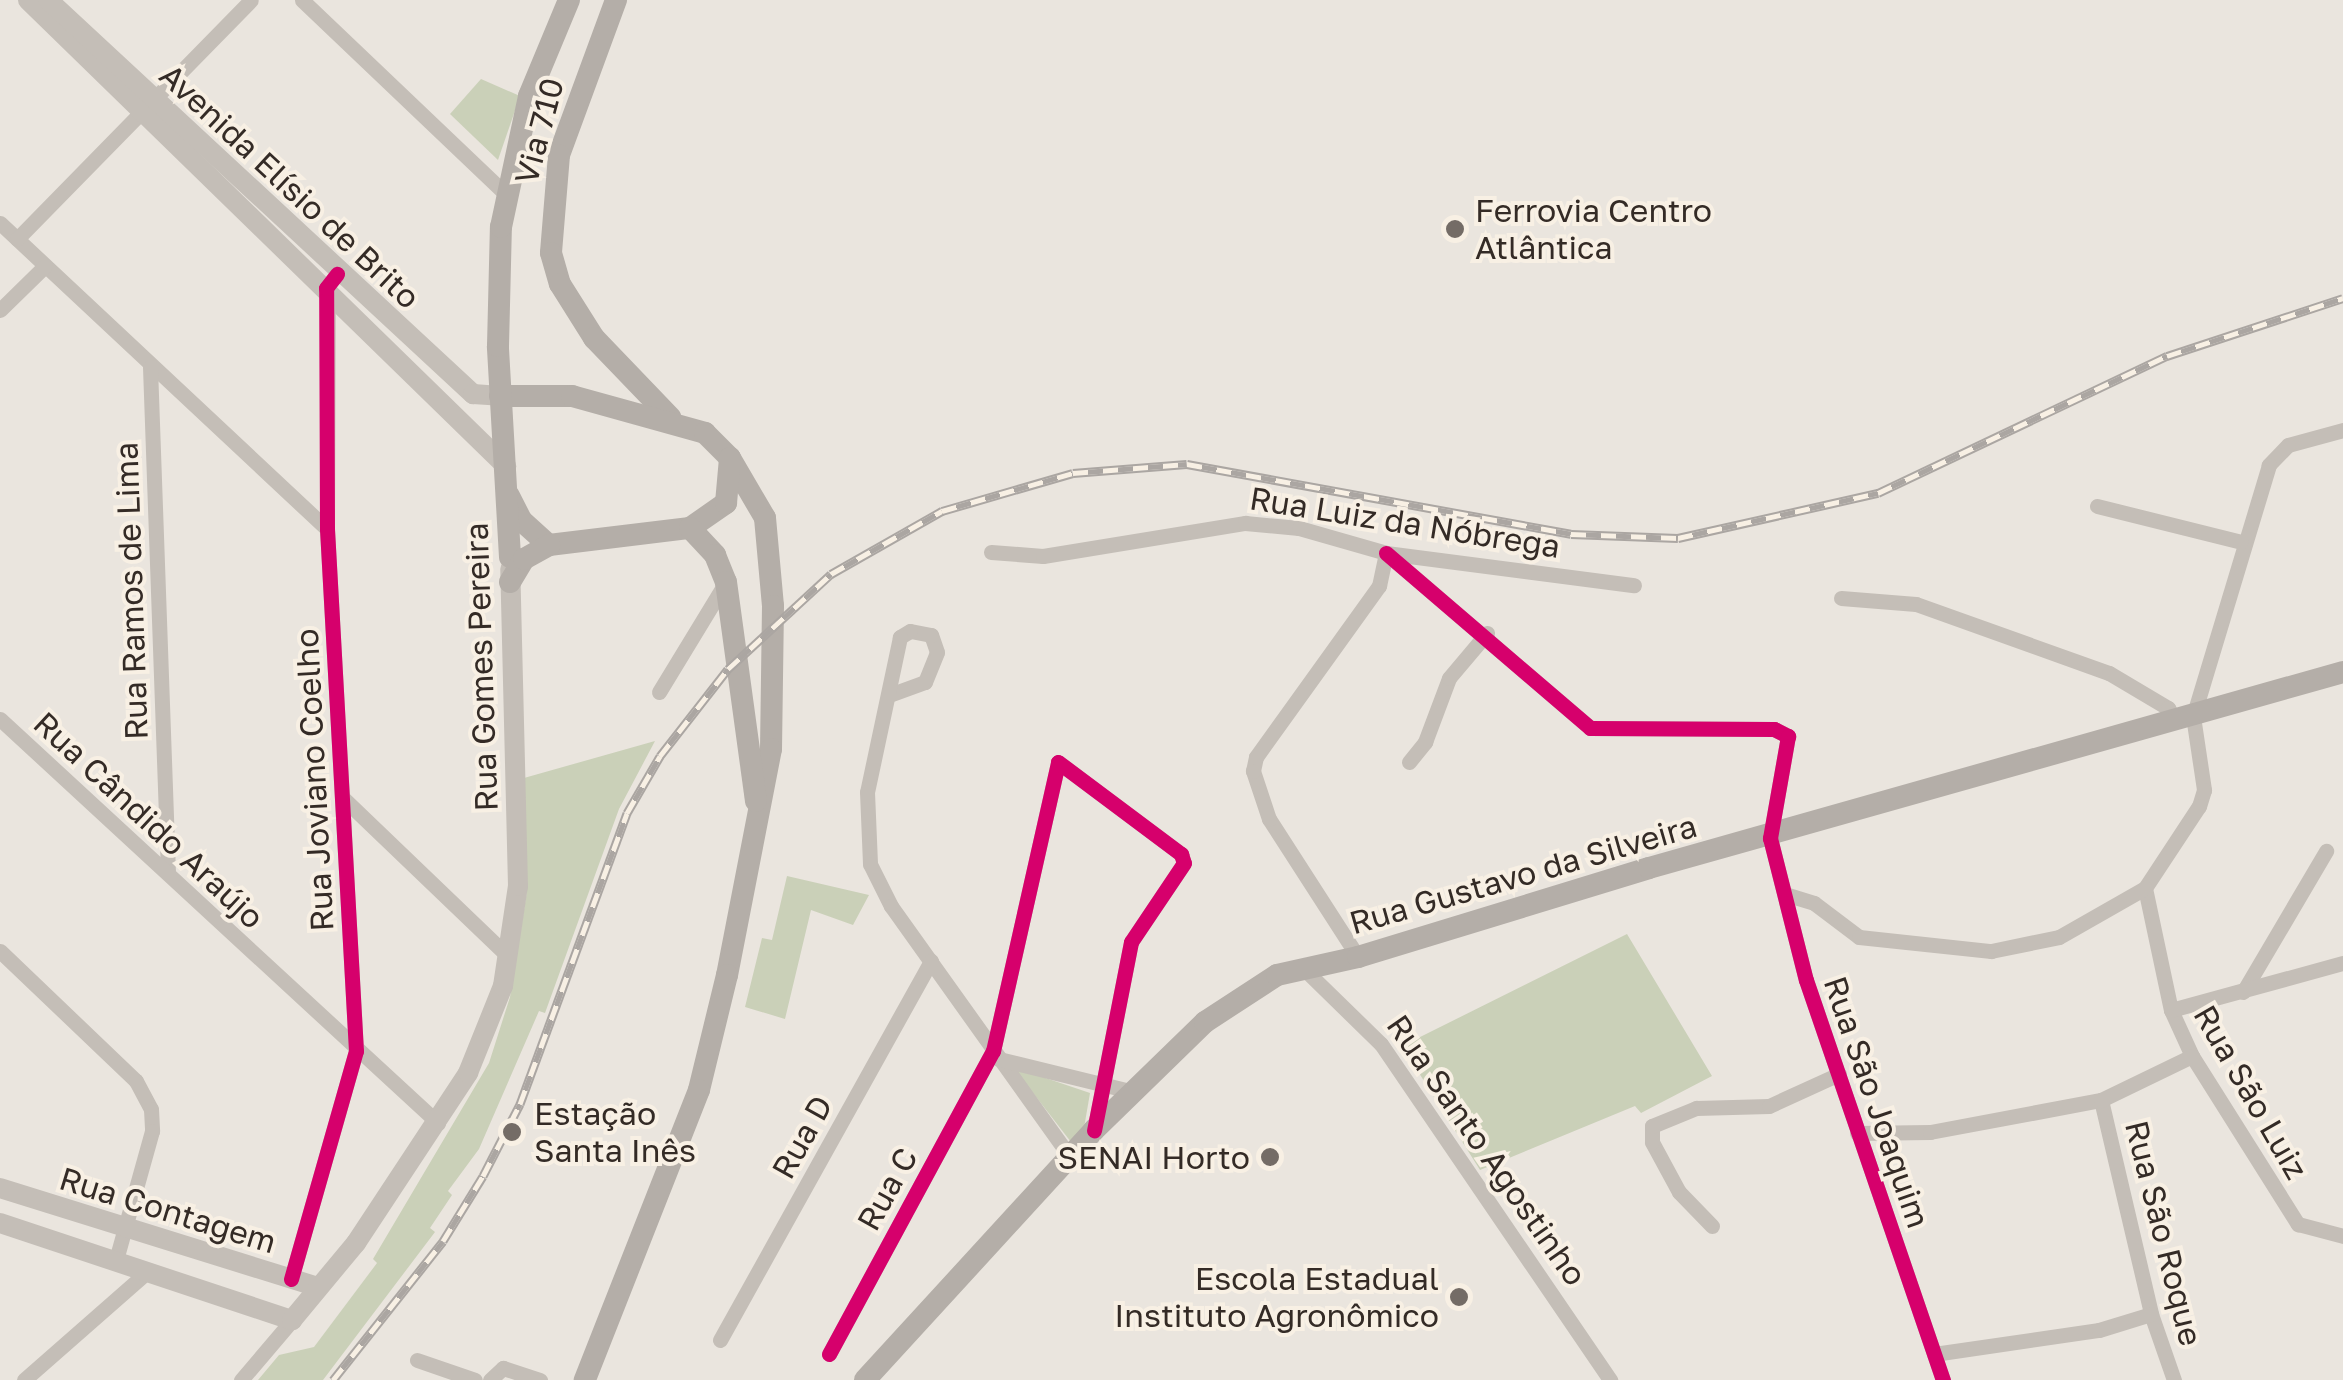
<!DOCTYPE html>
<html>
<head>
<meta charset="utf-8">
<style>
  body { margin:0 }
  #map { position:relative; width:2343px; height:1380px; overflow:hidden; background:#eae5de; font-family:"Golos Text",sans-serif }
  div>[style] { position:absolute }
  .green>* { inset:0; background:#cad0b8 }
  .minor>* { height:15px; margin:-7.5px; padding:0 7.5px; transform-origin:7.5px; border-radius:7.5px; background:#c4beb7 }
  .tertiary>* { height:20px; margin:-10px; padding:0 10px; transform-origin:10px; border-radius:10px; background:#c4beb7 }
  .secondary>* { height:22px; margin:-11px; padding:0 11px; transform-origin:11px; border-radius:11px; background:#b4aea8 }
  .rail>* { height:9px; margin-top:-4.5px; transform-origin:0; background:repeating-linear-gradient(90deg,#f8f0e4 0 15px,#aba6a2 0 30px); box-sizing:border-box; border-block:2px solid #aba6a2 }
  .cycleway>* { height:15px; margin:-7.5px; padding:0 7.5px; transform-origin:7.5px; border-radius:7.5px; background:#d6006c }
  .dots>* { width:28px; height:28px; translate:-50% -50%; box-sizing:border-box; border:5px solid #f8f0e4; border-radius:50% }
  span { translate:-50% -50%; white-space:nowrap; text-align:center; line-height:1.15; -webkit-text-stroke:8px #f8f0e4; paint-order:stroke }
  .street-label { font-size:32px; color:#342b26 }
  .poi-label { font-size:32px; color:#342b26 }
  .left { translate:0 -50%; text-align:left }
  .right { translate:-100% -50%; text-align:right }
</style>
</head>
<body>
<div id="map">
  <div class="green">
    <i style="clip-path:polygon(481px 79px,520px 96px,498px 160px,450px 114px)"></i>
    <i style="clip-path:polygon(655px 741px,619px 809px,545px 1013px,539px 1011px,479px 1149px,448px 1191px,452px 1195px,430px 1228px,435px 1232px,323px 1380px,258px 1380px,279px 1355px,314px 1347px,377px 1263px,373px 1259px,489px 1063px,510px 997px,527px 891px,524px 778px)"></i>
    <i style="clip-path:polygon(787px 876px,869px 895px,853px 925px,811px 910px,785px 1019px,745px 1007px,762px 938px,772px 940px)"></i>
    <i style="clip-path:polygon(1627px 934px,1712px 1076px,1641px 1113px,1635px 1106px,1480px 1170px,1402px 1046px)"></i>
    <i style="clip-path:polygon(1013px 1067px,1090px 1093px,1084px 1128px,1071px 1142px)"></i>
  </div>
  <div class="minor">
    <i style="left:302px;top:0;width:282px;rotate:43.6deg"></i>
    <i style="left:0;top:223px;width:448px;rotate:43.1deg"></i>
    <i style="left:17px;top:239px;width:334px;rotate:-45.6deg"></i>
    <i style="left:0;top:310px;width:63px;rotate:-44.4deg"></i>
    <i style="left:150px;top:367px;width:506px;rotate:87.96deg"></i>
    <i style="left:2343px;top:430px;width:57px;rotate:164.7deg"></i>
    <i style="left:2288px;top:445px;width:28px;rotate:134deg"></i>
    <i style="left:2269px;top:465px;width:262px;rotate:106.8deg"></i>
    <i style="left:2193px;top:716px;width:75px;rotate:81.5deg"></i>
    <i style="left:2204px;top:790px;width:17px;rotate:107deg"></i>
    <i style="left:2199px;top:806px;width:98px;rotate:123.4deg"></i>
    <i style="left:2145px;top:888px;width:125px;rotate:78deg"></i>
    <i style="left:2171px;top:1010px;width:51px;rotate:65.5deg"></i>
    <i style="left:2192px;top:1056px;width:199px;rotate:57.8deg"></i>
    <i style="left:2298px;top:1224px;width:47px;rotate:14.9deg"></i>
    <i style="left:2097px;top:506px;width:148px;rotate:14deg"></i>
    <i style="left:991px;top:552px;width:52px;rotate:4.4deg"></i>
    <i style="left:1043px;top:556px;width:205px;rotate:-9.3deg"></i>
    <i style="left:1245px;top:523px;width:54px;rotate:5.3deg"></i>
    <i style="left:1299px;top:528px;width:91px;rotate:16deg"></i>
    <i style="left:1386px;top:553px;width:250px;rotate:7.4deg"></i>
    <i style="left:1386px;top:553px;width:269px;rotate:40.6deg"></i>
    <i style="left:1590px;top:728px;width:184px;rotate:0.3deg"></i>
    <i style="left:1774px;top:729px;width:16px;rotate:27deg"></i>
    <i style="left:1788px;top:736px;width:104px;rotate:100deg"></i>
    <i style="left:1770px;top:838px;width:146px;rotate:75.8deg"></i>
    <i style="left:1806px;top:980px;width:423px;rotate:71.1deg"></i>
    <i style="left:1841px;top:598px;width:75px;rotate:4.6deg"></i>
    <i style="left:1916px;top:604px;width:205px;rotate:19.7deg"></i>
    <i style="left:2109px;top:673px;width:69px;rotate:30.7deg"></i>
    <i style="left:2168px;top:708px;width:14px;rotate:60deg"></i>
    <i style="left:659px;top:692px;width:129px;rotate:-58.7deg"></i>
    <i style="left:892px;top:694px;width:35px;rotate:-20deg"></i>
    <i style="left:925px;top:682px;width:32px;rotate:-68deg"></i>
    <i style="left:937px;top:652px;width:18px;rotate:-109deg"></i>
    <i style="left:931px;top:635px;width:21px;rotate:-169deg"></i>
    <i style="left:910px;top:631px;width:12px;rotate:149deg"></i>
    <i style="left:900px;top:637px;width:158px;rotate:102deg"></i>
    <i style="left:867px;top:792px;width:72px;rotate:87.6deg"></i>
    <i style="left:870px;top:864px;width:47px;rotate:63.4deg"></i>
    <i style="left:891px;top:906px;width:308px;rotate:54.5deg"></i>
    <i style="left:0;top:719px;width:596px;rotate:42.69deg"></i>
    <i style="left:1409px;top:762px;width:26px;rotate:-51deg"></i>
    <i style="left:1425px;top:742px;width:68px;rotate:-69.4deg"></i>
    <i style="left:1449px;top:678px;width:59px;rotate:-49.8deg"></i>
    <i style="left:344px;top:799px;width:227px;rotate:43.8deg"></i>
    <i style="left:1788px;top:895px;width:27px;rotate:17deg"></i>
    <i style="left:1814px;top:903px;width:56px;rotate:37.1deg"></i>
    <i style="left:1859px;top:937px;width:133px;rotate:6.1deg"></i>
    <i style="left:1991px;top:951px;width:69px;rotate:-11.6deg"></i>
    <i style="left:2059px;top:937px;width:99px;rotate:-29.7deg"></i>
    <i style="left:0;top:951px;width:188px;rotate:43.7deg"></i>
    <i style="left:136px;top:1081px;width:32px;rotate:62deg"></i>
    <i style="left:151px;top:1109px;width:22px;rotate:87deg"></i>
    <i style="left:152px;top:1131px;width:134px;rotate:105.6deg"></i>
    <i style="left:1358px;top:957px;width:164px;rotate:-122.8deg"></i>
    <i style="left:1269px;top:819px;width:51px;rotate:-108.4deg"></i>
    <i style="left:1253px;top:771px;width:14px;rotate:-78deg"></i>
    <i style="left:1256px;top:757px;width:211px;rotate:-54.3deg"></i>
    <i style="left:1379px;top:586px;width:34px;rotate:-78deg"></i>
    <i style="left:1302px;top:967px;width:110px;rotate:44.3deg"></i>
    <i style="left:1381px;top:1044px;width:407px;rotate:55.7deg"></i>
    <i style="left:2243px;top:992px;width:164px;rotate:-59.5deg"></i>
    <i style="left:2171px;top:1010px;width:178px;rotate:-15.3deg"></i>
    <i style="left:999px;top:1059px;width:139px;rotate:13.7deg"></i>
    <i style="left:2101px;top:1100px;width:220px;rotate:76.8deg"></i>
    <i style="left:2151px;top:1314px;width:70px;rotate:70.8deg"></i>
    <i style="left:1857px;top:1133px;width:73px;rotate:-0.8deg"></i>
    <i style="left:1930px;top:1132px;width:174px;rotate:-10.6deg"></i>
    <i style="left:2101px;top:1100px;width:101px;rotate:-25.8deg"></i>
    <i style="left:1712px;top:1226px;width:47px;rotate:-134.1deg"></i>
    <i style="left:1679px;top:1192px;width:57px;rotate:-118.4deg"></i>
    <i style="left:1652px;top:1142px;width:16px;rotate:-90deg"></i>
    <i style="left:1652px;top:1126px;width:48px;rotate:-22.2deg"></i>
    <i style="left:1696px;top:1108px;width:73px;rotate:-1.6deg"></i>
    <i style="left:1769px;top:1106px;width:77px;rotate:-24.6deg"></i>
    <i style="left:291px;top:1279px;width:237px;rotate:-74.1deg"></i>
    <i style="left:356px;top:1051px;width:523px;rotate:-93.18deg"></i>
    <i style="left:327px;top:529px;width:244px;rotate:-89.8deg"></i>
    <i style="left:720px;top:1340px;width:434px;rotate:-60.9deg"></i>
    <i style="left:829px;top:1354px;width:345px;rotate:-61.6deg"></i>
    <i style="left:993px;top:1051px;width:296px;rotate:-77.3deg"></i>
    <i style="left:1058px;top:762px;width:154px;rotate:36.8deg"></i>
    <i style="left:1181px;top:854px;width:9px;rotate:72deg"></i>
    <i style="left:1184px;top:863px;width:95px;rotate:123.9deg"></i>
    <i style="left:1131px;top:942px;width:192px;rotate:101.1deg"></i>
    <i style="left:1934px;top:1354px;width:167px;rotate:-8.3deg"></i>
    <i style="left:2099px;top:1330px;width:54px;rotate:-17.1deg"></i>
    <i style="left:417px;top:1360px;width:61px;rotate:19deg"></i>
    <i style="left:24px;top:1380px;width:165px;rotate:-41.3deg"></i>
    <i style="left:241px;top:1380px;width:79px;rotate:-49.6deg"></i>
    <i style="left:490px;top:1380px;width:18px;rotate:-43deg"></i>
    <i style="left:503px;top:1368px;width:39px;rotate:18deg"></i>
  </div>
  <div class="tertiary">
    <i style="left:28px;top:0;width:668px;rotate:44.27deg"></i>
    <i style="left:48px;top:0;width:580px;rotate:42.83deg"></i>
    <i style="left:473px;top:394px;width:27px;rotate:4deg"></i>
    <i style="left:0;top:1188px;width:333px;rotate:17.3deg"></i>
    <i style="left:0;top:1223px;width:308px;rotate:18.4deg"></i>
    <i style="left:292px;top:1320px;width:100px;rotate:-50.3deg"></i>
    <i style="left:356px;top:1243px;width:204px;rotate:-56.6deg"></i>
    <i style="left:468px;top:1073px;width:94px;rotate:-68.1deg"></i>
    <i style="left:503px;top:986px;width:101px;rotate:-81.5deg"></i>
    <i style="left:518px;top:886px;width:317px;rotate:-91.4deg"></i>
  </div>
  <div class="secondary">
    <i style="left:616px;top:0;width:165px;rotate:110.2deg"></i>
    <i style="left:559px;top:155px;width:98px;rotate:94.7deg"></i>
    <i style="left:551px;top:253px;width:32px;rotate:74deg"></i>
    <i style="left:560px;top:284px;width:64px;rotate:57.8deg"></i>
    <i style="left:594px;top:338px;width:110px;rotate:46.1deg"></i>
    <i style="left:500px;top:396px;width:72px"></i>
    <i style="left:572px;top:396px;width:138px;rotate:15.5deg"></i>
    <i style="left:705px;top:433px;width:35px;rotate:45deg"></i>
    <i style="left:730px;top:458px;width:69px;rotate:59.7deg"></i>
    <i style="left:765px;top:518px;width:88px;rotate:84.8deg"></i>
    <i style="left:773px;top:606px;width:143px;rotate:90.8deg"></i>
    <i style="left:771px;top:749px;width:230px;rotate:101deg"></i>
    <i style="left:727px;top:975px;width:118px;rotate:103.7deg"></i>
    <i style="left:699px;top:1090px;width:312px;rotate:111.5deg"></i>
    <i style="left:509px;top:496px;width:28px;rotate:63deg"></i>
    <i style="left:522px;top:521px;width:36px;rotate:42deg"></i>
    <i style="left:549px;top:545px;width:142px;rotate:-6.9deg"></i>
    <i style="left:690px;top:528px;width:44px;rotate:-34.8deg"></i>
    <i style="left:726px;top:503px;width:45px;rotate:-84.9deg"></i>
    <i style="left:690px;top:528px;width:37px;rotate:47deg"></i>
    <i style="left:715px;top:555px;width:29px;rotate:68deg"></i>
    <i style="left:726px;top:582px;width:221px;rotate:82.2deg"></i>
    <i style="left:510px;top:557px;width:211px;rotate:-93.3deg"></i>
    <i style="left:498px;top:346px;width:119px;rotate:-88.6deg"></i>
    <i style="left:501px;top:227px;width:134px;rotate:-77.9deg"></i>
    <i style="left:529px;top:96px;width:104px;rotate:-67.4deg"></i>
    <i style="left:510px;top:582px;width:27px;rotate:-59deg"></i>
    <i style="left:524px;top:559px;width:29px;rotate:-29deg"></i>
    <i style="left:865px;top:1380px;width:339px;rotate:-47.5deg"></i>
    <i style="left:1094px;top:1130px;width:155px;rotate:-44.2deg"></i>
    <i style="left:1205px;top:1022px;width:86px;rotate:-33.1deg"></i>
    <i style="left:1277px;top:975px;width:83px;rotate:-12.5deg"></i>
    <i style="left:1358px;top:957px;width:304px;rotate:-17deg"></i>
    <i style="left:1649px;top:868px;width:721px;rotate:-15.77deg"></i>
  </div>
  <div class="rail">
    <i style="left:333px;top:1380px;width:177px;rotate:-51.6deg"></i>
    <i style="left:443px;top:1241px;width:76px;rotate:-58.4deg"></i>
    <i style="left:483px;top:1176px;width:81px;rotate:-62.8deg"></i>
    <i style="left:520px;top:1104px;width:310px;rotate:-69.8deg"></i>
    <i style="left:627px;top:813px;width:66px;rotate:-59.9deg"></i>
    <i style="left:660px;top:756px;width:110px;rotate:-52deg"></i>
    <i style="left:728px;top:669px;width:140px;rotate:-42.7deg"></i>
    <i style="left:831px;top:574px;width:128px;rotate:-29.6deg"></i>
    <i style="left:942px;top:511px;width:136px;rotate:-16.2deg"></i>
    <i style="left:1073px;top:473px;width:114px;rotate:-4.5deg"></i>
    <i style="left:1187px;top:464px;width:390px;rotate:10.3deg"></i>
    <i style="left:1571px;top:534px;width:107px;rotate:2.1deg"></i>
    <i style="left:1678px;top:538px;width:205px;rotate:-12.7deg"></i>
    <i style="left:1878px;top:493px;width:320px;rotate:-25.4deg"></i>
    <i style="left:2167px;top:356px;width:185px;rotate:-18.2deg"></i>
  </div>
  <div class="cycleway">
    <i style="left:1386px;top:553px;width:269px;rotate:40.6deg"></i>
    <i style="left:1590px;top:728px;width:184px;rotate:0.3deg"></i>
    <i style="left:1774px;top:729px;width:16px;rotate:27deg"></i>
    <i style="left:1788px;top:736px;width:104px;rotate:100deg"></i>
    <i style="left:1770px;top:838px;width:146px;rotate:75.8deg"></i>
    <i style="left:1806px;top:980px;width:423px;rotate:71.1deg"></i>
    <i style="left:291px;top:1279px;width:237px;rotate:-74.1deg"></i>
    <i style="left:356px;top:1051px;width:523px;rotate:-93.18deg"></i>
    <i style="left:327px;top:529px;width:241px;rotate:-90.2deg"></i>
    <i style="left:326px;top:288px;width:18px;rotate:-52deg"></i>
    <i style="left:829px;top:1354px;width:345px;rotate:-61.6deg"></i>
    <i style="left:993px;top:1051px;width:296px;rotate:-77.3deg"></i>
    <i style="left:1058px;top:762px;width:154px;rotate:36.8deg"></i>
    <i style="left:1181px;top:854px;width:9px;rotate:72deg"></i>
    <i style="left:1184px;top:863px;width:95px;rotate:123.9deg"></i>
    <i style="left:1131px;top:942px;width:192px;rotate:101.1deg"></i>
  </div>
  <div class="dots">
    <i style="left:1455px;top:229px;background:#746c66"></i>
    <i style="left:512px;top:1132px;background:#746c66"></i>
    <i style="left:1270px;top:1157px;background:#746c66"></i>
    <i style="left:1459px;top:1297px;background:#746c66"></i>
  </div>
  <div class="street-label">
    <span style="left:539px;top:131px;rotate:-75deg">Via 710</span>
    <span style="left:290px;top:186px;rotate:43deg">Avenida Elísio de Brito</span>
    <span style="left:1405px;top:522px;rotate:9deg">Rua Luiz da Nóbrega</span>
    <span style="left:131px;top:591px;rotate:-92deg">Rua Ramos de Lima</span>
    <span style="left:481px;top:667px;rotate:-92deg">Rua Gomes Pereira</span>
    <span style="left:314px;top:780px;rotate:-93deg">Rua Joviano Coelho</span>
    <span style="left:149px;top:820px;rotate:43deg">Rua Cândido Araújo</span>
    <span style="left:1523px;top:874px;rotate:-16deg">Rua Gustavo da Silveira</span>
    <span style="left:2251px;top:1092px;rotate:60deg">Rua São Luiz</span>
    <span style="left:1877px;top:1102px;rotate:71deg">Rua São Joaquim</span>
    <span style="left:802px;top:1137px;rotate:-61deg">Rua D</span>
    <span style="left:1487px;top:1150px;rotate:55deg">Rua Santo Agostinho</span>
    <span style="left:887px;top:1189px;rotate:-61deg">Rua C</span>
    <span style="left:168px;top:1210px;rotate:17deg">Rua Contagem</span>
    <span style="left:2164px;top:1233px;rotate:76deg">Rua São Roque</span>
  </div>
  <div class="poi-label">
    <span class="left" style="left:1475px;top:229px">Ferrovia Centro<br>Atlântica</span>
    <span class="left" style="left:534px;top:1132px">Estação<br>Santa Inês</span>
    <span class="right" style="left:1250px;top:1157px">SENAI Horto</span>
    <span class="right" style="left:1439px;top:1297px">Escola Estadual<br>Instituto Agronômico</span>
  </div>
</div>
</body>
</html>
